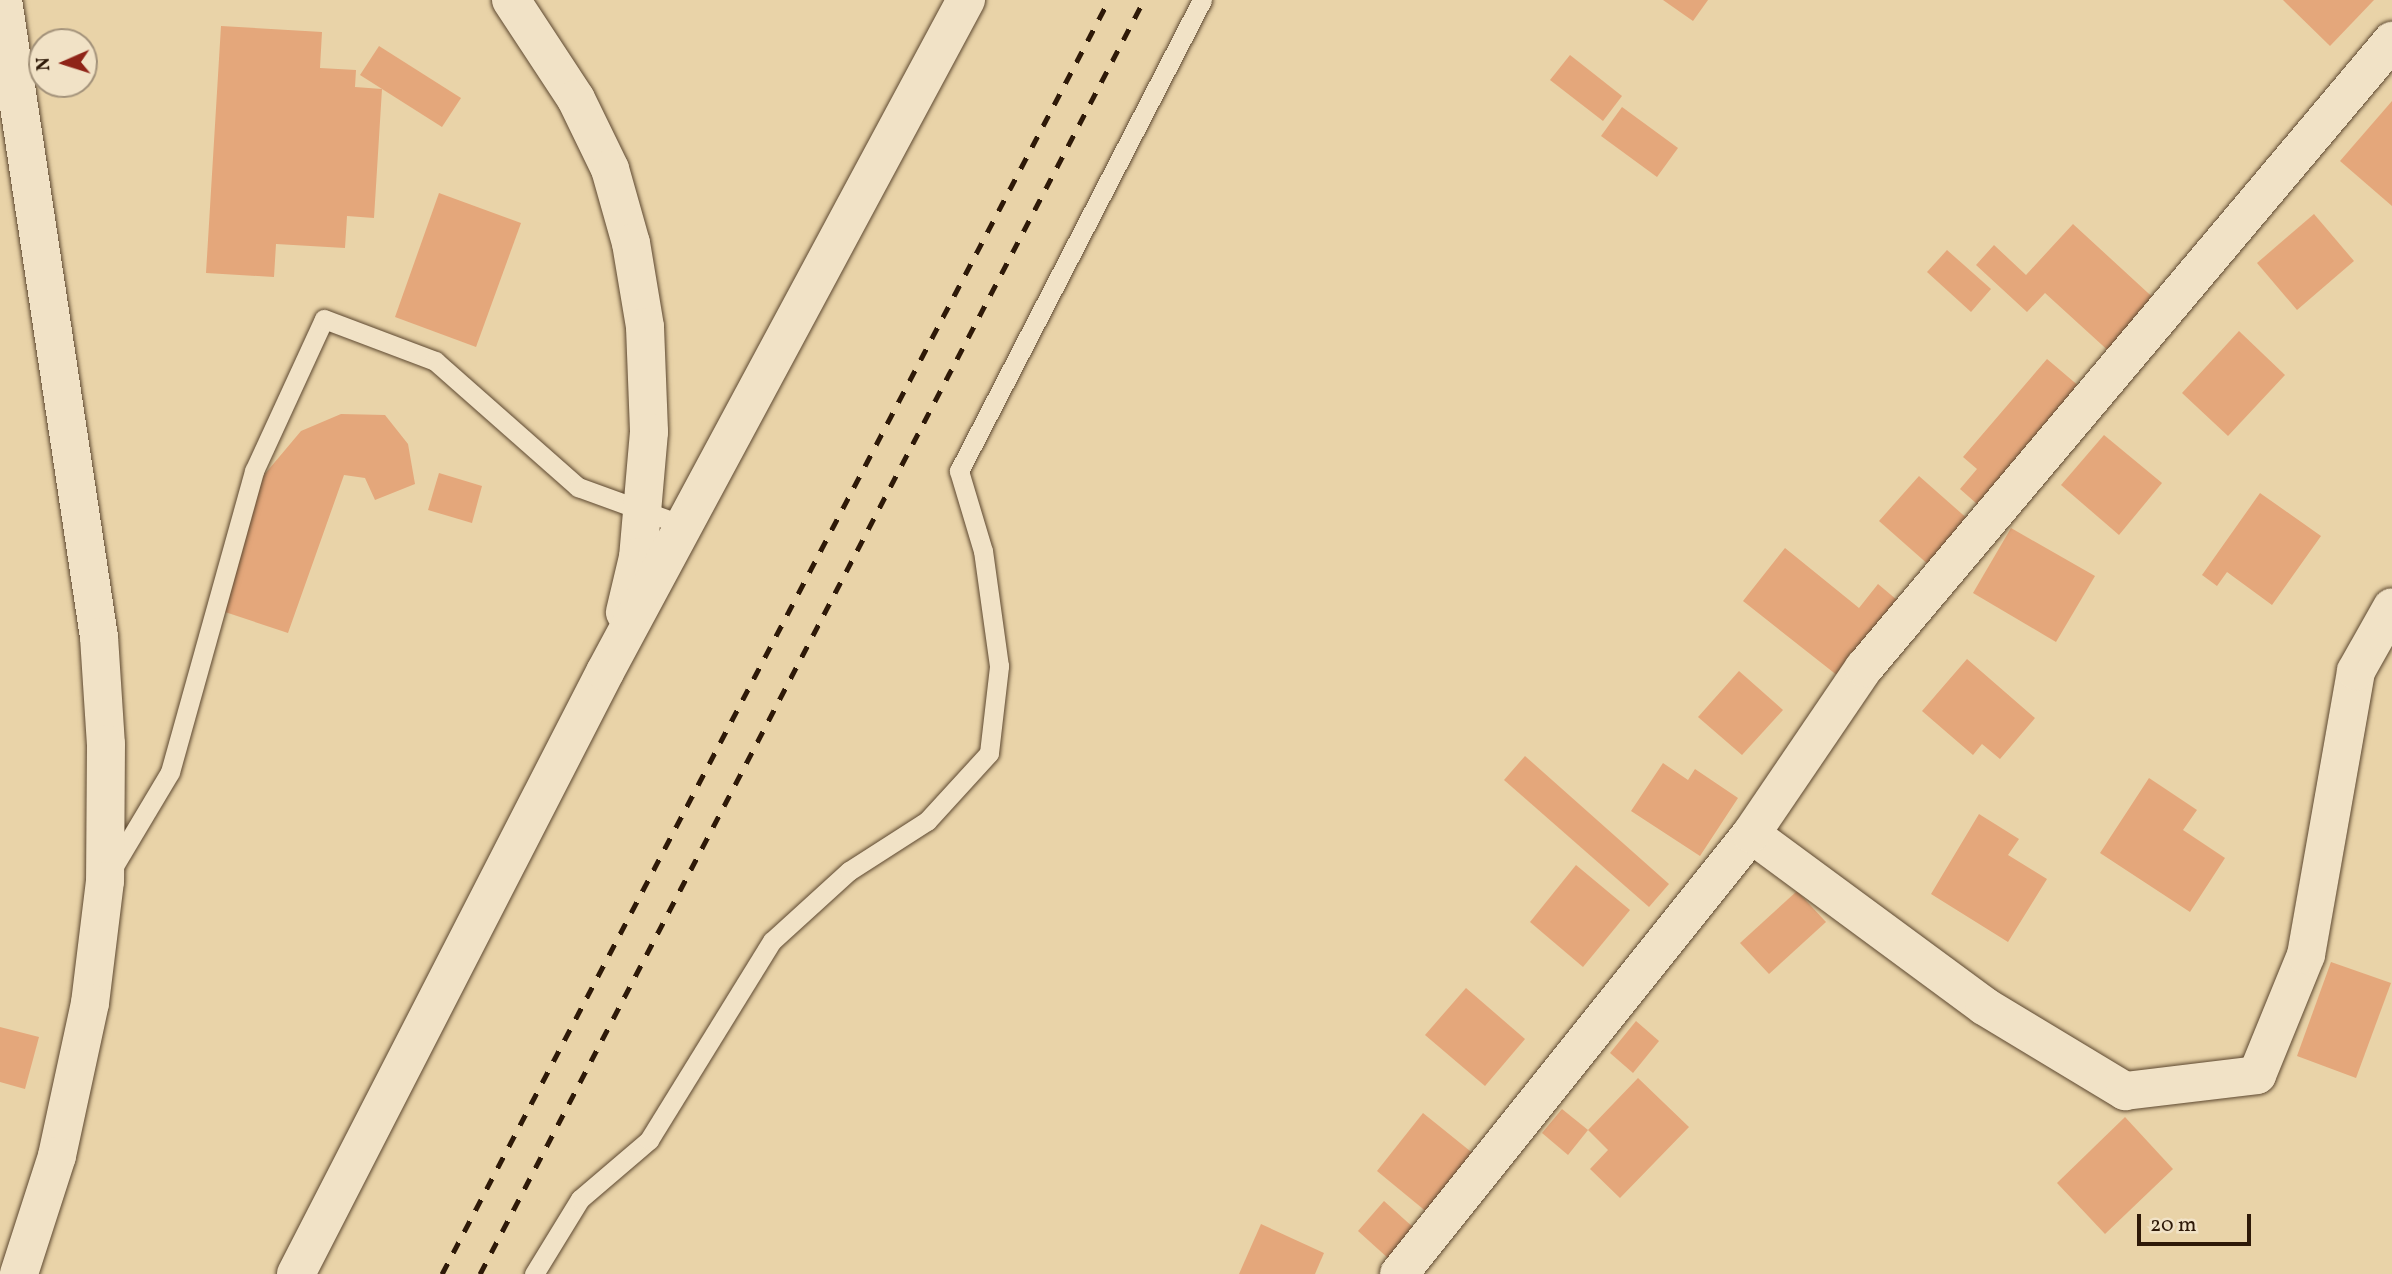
<!DOCTYPE html>
<html>
<head>
<meta charset="utf-8">
<style>
  body { margin:0 }
  #map { position:relative; width:2392px; height:1274px; overflow:hidden; background:#e9d3a8; font-family:Vollkorn,serif }
  div>[style] { position:absolute }
  .building>* { inset:0; background:#e4a77b }
  .roads { filter:drop-shadow(0 0 2px #5d4830) drop-shadow(0 0 2px #5d4830) }
  .lane>* { height:19px; margin:-9.5px; padding:0 9.5px; transform-origin:9.5px; border-radius:9.5px; background:#f1e2c6 }
  .street>* { height:38px; margin:-19px; padding:0 19px; transform-origin:19px; border-radius:19px; background:#f1e2c6 }
  .secondary>* { height:38px; margin:-19px; padding:0 19px; transform-origin:19px; border-radius:19px; background:#f1e2c6 }
  .rail>* { height:5px; margin-top:-2.5px; transform-origin:0; background:repeating-linear-gradient(90deg,#2e1908 0 12px,transparent 0 24px) }
  span { translate:-50% -50%; white-space:nowrap; text-align:center; line-height:1.15; -webkit-text-stroke:5px #f1e2c6; paint-order:stroke }
  .north { position:absolute; left:28px; top:28px; width:70px; height:70px; box-sizing:border-box; background:#f1e2c6; border:2px solid #a3927a; border-radius:50%; rotate:267deg; font-size:19px; font-weight:700; line-height:28px; text-align:center; color:#2e1908 }
  .north::after { content:''; display:block; margin:auto; width:24px; height:32px; background:#8f2418; clip-path:polygon(50% 0,100% 100%,50% 72%,0 100%) }
  .scale { position:absolute; left:2137px; top:1214px; width:114px; height:32px; box-sizing:border-box; border:4px solid #2e1908; border-top:0; padding-left:9px; font-size:21px; line-height:24px; white-space:nowrap; color:#2e1908; -webkit-text-stroke:5px #f1e2c6; paint-order:stroke }
</style>
</head>
<body>
<div id="map">
  <div class="building">
    <i style="clip-path:polygon(1663px 0,1708px 0,1693px 21px)"></i>
    <i style="clip-path:polygon(2283px 0,2374px 0,2330px 46px)"></i>
    <i style="clip-path:polygon(221px 26px,322px 32px,320px 68px,356px 70px,355px 87px,382px 89px,374px 218px,347px 216px,345px 248px,276px 244px,274px 277px,206px 273px)"></i>
    <i style="clip-path:polygon(379px 46px,461px 98px,442px 127px,360px 75px)"></i>
    <i style="clip-path:polygon(1570px 55px,1622px 96px,1603px 121px,1550px 80px)"></i>
    <i style="clip-path:polygon(2392px 101px,2392px 206px,2340px 161px)"></i>
    <i style="clip-path:polygon(1622px 107px,1678px 148px,1657px 177px,1601px 136px)"></i>
    <i style="clip-path:polygon(439px 193px,521px 223px,476px 347px,395px 317px)"></i>
    <i style="clip-path:polygon(2314px 214px,2354px 261px,2297px 310px,2257px 263px)"></i>
    <i style="clip-path:polygon(2073px 224px,2160px 304px,2113px 355px,2045px 293px,2027px 312px,1976px 265px,1994px 245px,2026px 275px)"></i>
    <i style="clip-path:polygon(1947px 250px,1991px 289px,1971px 312px,1927px 272px)"></i>
    <i style="clip-path:polygon(2239px 331px,2285px 375px,2228px 436px,2182px 393px)"></i>
    <i style="clip-path:polygon(2047px 359px,2087px 393px,1985px 511px,1960px 489px,1977px 469px,1963px 457px)"></i>
    <i style="clip-path:polygon(341px 414px,385px 415px,408px 444px,415px 484px,375px 500px,365px 478px,344px 475px,288px 633px,219px 610px,264px 475px,301px 431px)"></i>
    <i style="clip-path:polygon(2104px 435px,2162px 483px,2119px 535px,2061px 485px)"></i>
    <i style="clip-path:polygon(439px 473px,482px 486px,472px 523px,428px 510px)"></i>
    <i style="clip-path:polygon(1919px 476px,1970px 521px,1930px 566px,1879px 521px)"></i>
    <i style="clip-path:polygon(2260px 493px,2321px 536px,2272px 605px,2227px 572px,2217px 586px,2202px 575px)"></i>
    <i style="clip-path:polygon(2011px 528px,2095px 576px,2056px 642px,1973px 593px)"></i>
    <i style="clip-path:polygon(1785px 548px,1859px 608px,1878px 584px,1897px 600px,1838px 676px,1743px 601px)"></i>
    <i style="clip-path:polygon(1967px 659px,2035px 718px,2000px 759px,1982px 744px,1973px 755px,1922px 711px)"></i>
    <i style="clip-path:polygon(1739px 671px,1783px 710px,1742px 755px,1698px 717px)"></i>
    <i style="clip-path:polygon(1525px 756px,1669px 884px,1649px 907px,1504px 780px)"></i>
    <i style="clip-path:polygon(1663px 763px,1688px 780px,1695px 769px,1738px 798px,1700px 856px,1631px 811px)"></i>
    <i style="clip-path:polygon(2149px 778px,2197px 810px,2183px 830px,2225px 858px,2190px 912px,2100px 853px)"></i>
    <i style="clip-path:polygon(1979px 814px,2019px 839px,2008px 855px,2047px 879px,2008px 942px,1931px 894px)"></i>
    <i style="clip-path:polygon(1576px 865px,1630px 910px,1583px 967px,1530px 922px)"></i>
    <i style="clip-path:polygon(1797px 891px,1826px 922px,1769px 974px,1740px 943px)"></i>
    <i style="clip-path:polygon(2331px 962px,2391px 983px,2356px 1078px,2297px 1056px)"></i>
    <i style="clip-path:polygon(1466px 988px,1525px 1039px,1485px 1086px,1425px 1035px)"></i>
    <i style="clip-path:polygon(1636px 1021px,1659px 1041px,1633px 1073px,1610px 1053px)"></i>
    <i style="clip-path:polygon(0 1027px,39px 1037px,25px 1089px,0 1082px)"></i>
    <i style="clip-path:polygon(1638px 1078px,1689px 1127px,1620px 1198px,1590px 1169px,1608px 1150px,1588px 1130px)"></i>
    <i style="clip-path:polygon(1562px 1109px,1588px 1130px,1568px 1155px,1542px 1133px)"></i>
    <i style="clip-path:polygon(1423px 1113px,1475px 1155px,1428px 1213px,1377px 1171px)"></i>
    <i style="clip-path:polygon(2125px 1117px,2173px 1169px,2105px 1234px,2057px 1183px)"></i>
    <i style="clip-path:polygon(1384px 1201px,1415px 1229px,1389px 1259px,1358px 1231px)"></i>
    <i style="clip-path:polygon(1261px 1224px,1324px 1253px,1315px 1274px,1239px 1274px)"></i>
  </div>
  <div class="roads">
    <div class="lane">
      <i style="left:111px;top:871px;width:115px;rotate:-59.2deg"></i>
      <i style="left:170px;top:772px;width:313px;rotate:-74.4deg"></i>
      <i style="left:254px;top:471px;width:167px;rotate:-65.3deg"></i>
      <i style="left:324px;top:319px;width:119px;rotate:20.7deg"></i>
      <i style="left:435px;top:361px;width:191px;rotate:41.4deg"></i>
      <i style="left:578px;top:487px;width:117px;rotate:20deg"></i>
      <i style="left:534px;top:1274px;width:88px;rotate:-58.5deg"></i>
      <i style="left:580px;top:1199px;width:91px;rotate:-40.5deg"></i>
      <i style="left:649px;top:1140px;width:234px;rotate:-58.3deg"></i>
      <i style="left:772px;top:941px;width:104px;rotate:-42.3deg"></i>
      <i style="left:849px;top:871px;width:93px;rotate:-32.7deg"></i>
      <i style="left:927px;top:821px;width:92px;rotate:-47.6deg"></i>
      <i style="left:989px;top:753px;width:88px;rotate:-83.4deg"></i>
      <i style="left:999px;top:666px;width:116px;rotate:-97.9deg"></i>
      <i style="left:983px;top:551px;width:84px;rotate:-106.7deg"></i>
      <i style="left:959px;top:471px;width:530px;rotate:-62.71deg"></i>
    </div>
    <div class="street">
      <i style="left:1751px;top:834px;width:290px;rotate:36.4deg"></i>
      <i style="left:1984px;top:1006px;width:165px;rotate:31.1deg"></i>
      <i style="left:2125px;top:1091px;width:133px;rotate:-6.9deg"></i>
      <i style="left:2257px;top:1075px;width:130px;rotate:-67.8deg"></i>
      <i style="left:2306px;top:955px;width:288px;rotate:-80deg"></i>
      <i style="left:2356px;top:671px;width:73px;rotate:-60.6deg"></i>
      <i style="left:1399px;top:1274px;width:563px;rotate:-51.34deg"></i>
      <i style="left:1751px;top:834px;width:201px;rotate:-55.8deg"></i>
      <i style="left:1864px;top:668px;width:820px;rotate:-49.9deg"></i>
    </div>
    <div class="secondary">
      <i style="left:3px;top:0;width:644px;rotate:81.43deg"></i>
      <i style="left:99px;top:637px;width:107px;rotate:86.3deg"></i>
      <i style="left:106px;top:744px;width:137px;rotate:90.4deg"></i>
      <i style="left:105px;top:881px;width:123px;rotate:97deg"></i>
      <i style="left:90px;top:1003px;width:157px;rotate:102.2deg"></i>
      <i style="left:57px;top:1156px;width:124px;rotate:107.9deg"></i>
      <i style="left:511px;top:0;width:118px;rotate:56.7deg"></i>
      <i style="left:576px;top:99px;width:78px;rotate:64.1deg"></i>
      <i style="left:610px;top:169px;width:77px;rotate:74.2deg"></i>
      <i style="left:631px;top:243px;width:85px;rotate:80.5deg"></i>
      <i style="left:645px;top:327px;width:105px;rotate:87.8deg"></i>
      <i style="left:649px;top:432px;width:125px;rotate:95deg"></i>
      <i style="left:638px;top:557px;width:57px;rotate:103.3deg"></i>
      <i style="left:296px;top:1274px;width:677px;rotate:-62.83deg"></i>
      <i style="left:605px;top:672px;width:763px;rotate:-61.76deg"></i>
    </div>
  </div>
  <div class="rail">
    <i style="left:442px;top:1274px;width:1438px;rotate:-62.37deg"></i>
    <i style="left:480px;top:1274px;width:1437px;rotate:-62.47deg"></i>
  </div>
  <div class="north">N</div>
  <div class="scale">20 m</div>
</div>
</body>
</html>
